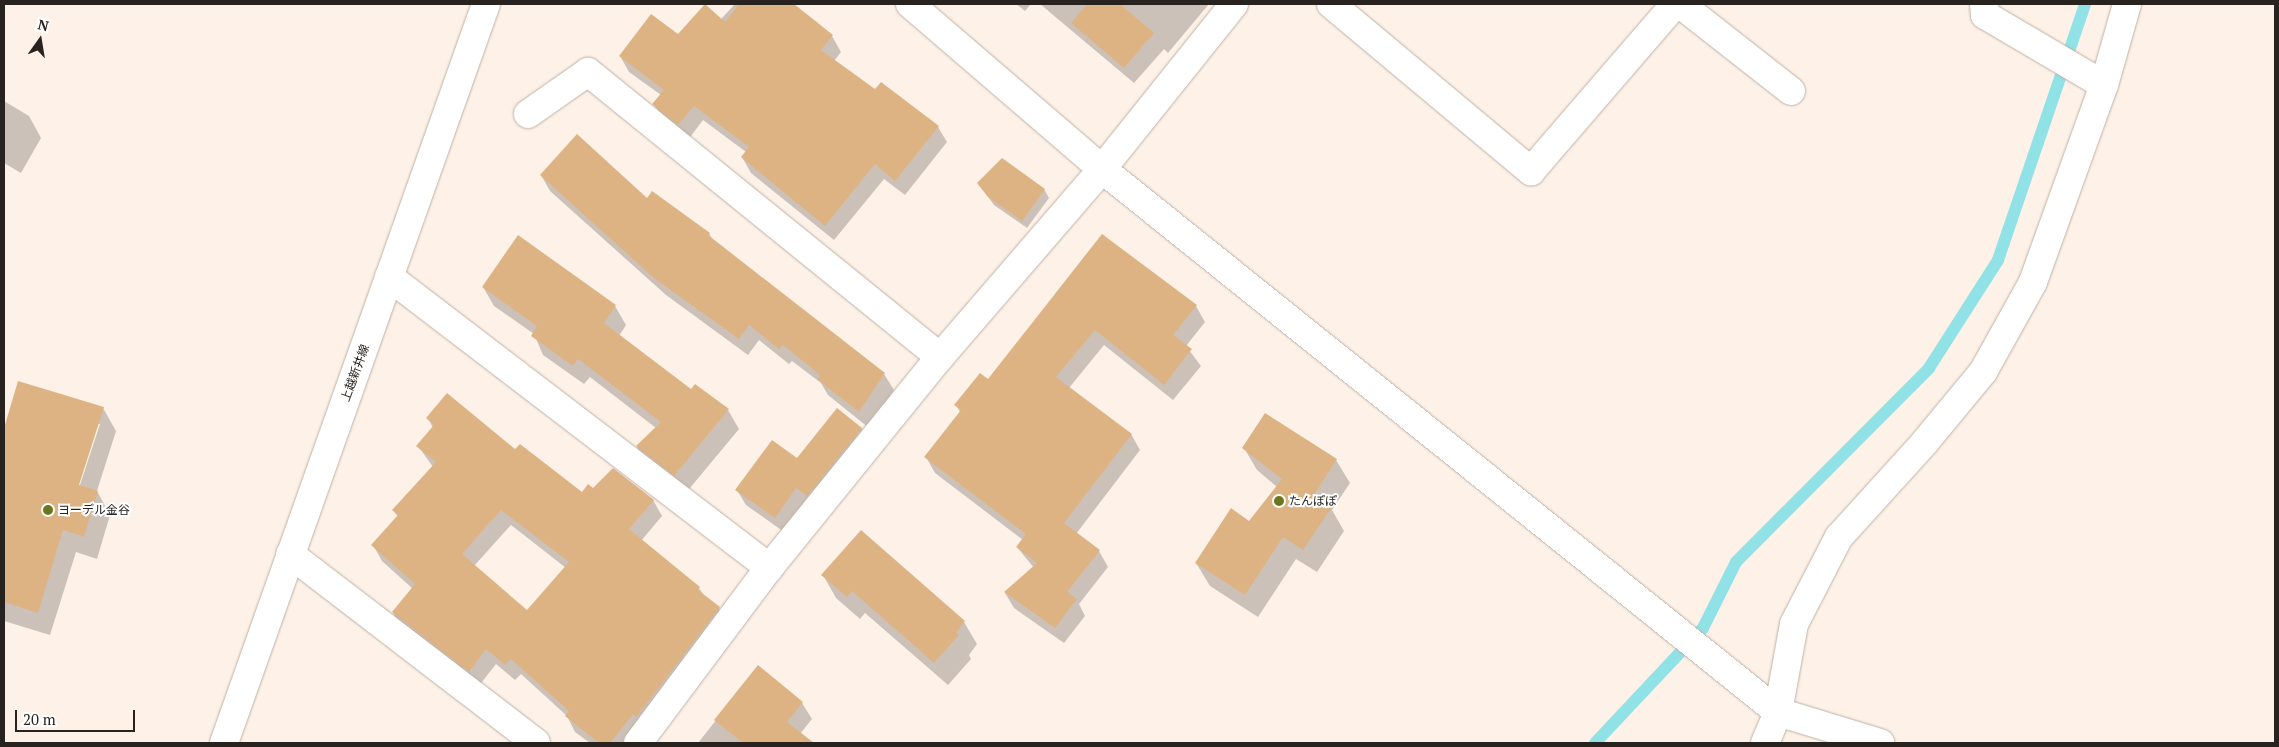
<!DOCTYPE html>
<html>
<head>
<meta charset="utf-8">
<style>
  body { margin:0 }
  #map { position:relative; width:2279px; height:747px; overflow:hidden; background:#fef2e8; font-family:"PT Serif","Noto Sans JP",serif }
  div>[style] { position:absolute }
  .shadow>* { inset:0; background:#0003 }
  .stream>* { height:12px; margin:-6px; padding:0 6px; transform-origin:6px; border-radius:6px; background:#91e2e7 }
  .building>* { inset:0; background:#deb384 }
  .roads { filter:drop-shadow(0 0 1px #beb0a4) drop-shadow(0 0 1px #beb0a4) }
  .street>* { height:28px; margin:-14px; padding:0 14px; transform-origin:14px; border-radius:14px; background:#fff }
  .secondary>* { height:28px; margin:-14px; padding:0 14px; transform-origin:14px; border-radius:14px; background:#fff }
  .primary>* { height:28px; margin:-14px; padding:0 14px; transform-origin:14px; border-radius:14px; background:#fff }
  .dots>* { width:14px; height:14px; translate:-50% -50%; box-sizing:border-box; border:2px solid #fff; border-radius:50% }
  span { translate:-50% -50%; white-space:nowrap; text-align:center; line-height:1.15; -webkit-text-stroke:4px #fff; paint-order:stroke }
  .street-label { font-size:12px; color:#28231f }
  .poi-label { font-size:12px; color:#28231f }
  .left { translate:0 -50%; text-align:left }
  .frame { position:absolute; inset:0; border:5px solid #28231f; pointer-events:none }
  .north { position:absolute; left:15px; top:15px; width:50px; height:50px; -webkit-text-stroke:4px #fff; paint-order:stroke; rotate:13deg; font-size:14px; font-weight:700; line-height:20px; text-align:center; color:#28231f }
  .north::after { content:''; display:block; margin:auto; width:18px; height:22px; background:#28231f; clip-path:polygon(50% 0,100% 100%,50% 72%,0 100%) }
  .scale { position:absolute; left:15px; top:710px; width:120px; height:22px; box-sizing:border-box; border:2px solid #28231f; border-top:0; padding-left:6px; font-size:15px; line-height:18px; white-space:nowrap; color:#28231f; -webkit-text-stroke:4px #fff; paint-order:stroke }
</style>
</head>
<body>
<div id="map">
  <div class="shadow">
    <i style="clip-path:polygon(735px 4px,792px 4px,832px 36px,841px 52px,834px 61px,875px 91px,938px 127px,947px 142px,905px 195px,884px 179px,834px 240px,751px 173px,742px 157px,746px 152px,703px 120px,688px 140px,663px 120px,654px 104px,661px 95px,629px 72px,620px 56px,721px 19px)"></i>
    <i style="clip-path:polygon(1016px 4px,1031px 4px,1025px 11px)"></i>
    <i style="clip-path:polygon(1040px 4px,1209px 4px,1168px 53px,1164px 49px,1134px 83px)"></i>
    <i style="clip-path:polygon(4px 101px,29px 116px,41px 138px,21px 173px,4px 163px)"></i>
    <i style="clip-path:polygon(541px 175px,647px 200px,709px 233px,713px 241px,884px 374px,894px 390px,869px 428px,828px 395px,821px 383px,792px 361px,789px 364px,759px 340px,748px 355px,666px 295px,550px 191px)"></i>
    <i style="clip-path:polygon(978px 183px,1044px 189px,1049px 198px,1027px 228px,994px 205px)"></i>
    <i style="clip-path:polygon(1102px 236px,1196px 306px,1205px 322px,1186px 346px,1201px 366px,1173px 400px,1104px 345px,1069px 388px,1131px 434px,1140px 450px,1076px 534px,1099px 551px,1108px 567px,1079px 604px,1085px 616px,1064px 643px,1014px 608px,1005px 593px,1034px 568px,1017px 547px,1023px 540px,935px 473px,926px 457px,960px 412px,956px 405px,988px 380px)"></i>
    <i style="clip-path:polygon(519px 237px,615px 306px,626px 325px,619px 336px,691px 391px,695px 386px,728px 410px,739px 429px,685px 494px,648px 466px,637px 447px,656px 428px,590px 377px,584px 384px,543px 355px,534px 334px,494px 306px,483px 287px)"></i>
    <i style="clip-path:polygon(evenodd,19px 383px,103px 408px,116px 431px,97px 491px,110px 515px,97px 559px,76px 552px,50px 635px,4px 621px,4px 432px,19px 383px,97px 424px,100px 424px,78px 491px,76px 491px,97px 424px)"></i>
    <i style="clip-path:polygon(838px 410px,862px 429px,870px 444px,784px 532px,746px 505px,737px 490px,797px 460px)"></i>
    <i style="clip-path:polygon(1266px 414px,1336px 460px,1350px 483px,1332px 510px,1344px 531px,1317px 572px,1296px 559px,1258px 617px,1210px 586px,1196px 563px,1250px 523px,1277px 487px,1257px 470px,1244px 448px)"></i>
    <i style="clip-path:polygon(evenodd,428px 418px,515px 451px,582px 494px,593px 490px,653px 500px,662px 516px,641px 541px,699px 588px,705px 597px,719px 608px,728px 624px,632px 743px,590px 743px,575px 732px,567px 716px,521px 674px,515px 680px,496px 664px,478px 687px,402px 628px,393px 613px,413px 589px,382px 561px,373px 545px,398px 517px,393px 510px,433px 467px,418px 446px,433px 428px,428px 418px,511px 525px,566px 568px,527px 612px,474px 566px,511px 525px)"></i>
    <i style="clip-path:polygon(823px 575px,964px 622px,977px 644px,969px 655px,971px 659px,948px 685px,865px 613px,860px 619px,836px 598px)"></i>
    <i style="clip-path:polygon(758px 667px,802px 703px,812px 719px,800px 734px,811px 743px,698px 743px)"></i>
  </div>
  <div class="stream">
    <i style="left:1595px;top:743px;width:158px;rotate:-46.8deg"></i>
    <i style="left:1703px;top:628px;width:74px;rotate:-63.4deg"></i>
    <i style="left:1736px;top:562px;width:274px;rotate:-45.1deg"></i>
    <i style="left:1929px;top:368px;width:128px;rotate:-57.4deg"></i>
    <i style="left:1998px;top:260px;width:270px;rotate:-71.2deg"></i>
  </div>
  <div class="building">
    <i style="clip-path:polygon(705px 4px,725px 22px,739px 4px,794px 4px,833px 35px,821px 50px,875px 89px,881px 82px,939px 126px,895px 181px,875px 164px,825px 226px,741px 157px,749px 147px,694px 106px,678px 125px,652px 104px,664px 90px,619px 56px,651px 14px,678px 34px)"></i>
    <i style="clip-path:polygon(1087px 4px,1120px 4px,1154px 33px,1124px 68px,1071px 23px)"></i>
    <i style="clip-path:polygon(577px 134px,647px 198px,652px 191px,710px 233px,708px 235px,885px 373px,859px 412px,817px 379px,820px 375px,783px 345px,779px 349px,749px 325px,739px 339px,655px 279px,540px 175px)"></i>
    <i style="clip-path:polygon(1002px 158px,1045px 189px,1022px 221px,988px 197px,977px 183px)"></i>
    <i style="clip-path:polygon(1102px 234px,1197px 305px,1173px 335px,1192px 349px,1164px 385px,1095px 330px,1056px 377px,1132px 434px,1064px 523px,1100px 550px,1067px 592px,1077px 599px,1055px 628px,1004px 592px,1037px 563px,1016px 547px,1026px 534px,924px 457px,961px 410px,954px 405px,980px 373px,988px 379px)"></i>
    <i style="clip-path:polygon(518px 235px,616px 305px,604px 323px,691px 389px,695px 384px,729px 409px,674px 476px,636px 446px,661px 422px,578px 359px,573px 366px,531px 336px,537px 326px,482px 287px)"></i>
    <i style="clip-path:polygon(18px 381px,104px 407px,79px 485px,98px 491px,84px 537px,63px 530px,38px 613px,4px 602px,4px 428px)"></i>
    <i style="clip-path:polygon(evenodd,447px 393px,515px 449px,520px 444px,582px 492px,588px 484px,593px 488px,613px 468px,654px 500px,629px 529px,700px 587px,698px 590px,720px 607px,636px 717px,633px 714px,610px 743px,599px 743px,565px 716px,569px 711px,511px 659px,505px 665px,486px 649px,469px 672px,392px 612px,415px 584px,371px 545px,398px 515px,392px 510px,436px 462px,416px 446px,434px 425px,426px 418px,447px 393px,501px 510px,569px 562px,527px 610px,462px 554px,501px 510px)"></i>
    <i style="clip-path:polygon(837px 408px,862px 428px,807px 496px,796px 488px,775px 518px,735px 490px,772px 440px,797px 458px)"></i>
    <i style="clip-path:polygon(1265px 413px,1337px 459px,1314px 495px,1332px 507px,1303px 550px,1283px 537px,1245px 595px,1195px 563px,1231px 508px,1249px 521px,1282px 479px,1242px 448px)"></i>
    <i style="clip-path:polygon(861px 530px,965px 621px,956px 632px,959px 635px,934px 663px,852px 591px,847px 597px,821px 575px)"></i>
    <i style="clip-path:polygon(758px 665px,803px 702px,787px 722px,814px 743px,743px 743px,714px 720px)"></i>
  </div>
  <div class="roads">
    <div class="street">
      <i style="left:1331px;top:4px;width:261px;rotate:39.9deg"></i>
      <i style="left:1531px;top:171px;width:221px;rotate:-49.2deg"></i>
      <i style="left:1680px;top:4px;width:141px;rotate:38.1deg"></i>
      <i style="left:1984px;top:4px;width:11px;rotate:85deg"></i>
      <i style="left:1985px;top:15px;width:138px;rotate:30.5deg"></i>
      <i style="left:528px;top:114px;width:73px;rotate:-35deg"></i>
      <i style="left:588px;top:72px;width:453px;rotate:39deg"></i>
      <i style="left:389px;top:277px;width:479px;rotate:37.4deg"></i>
      <i style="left:290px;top:554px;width:310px;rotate:37.5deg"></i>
      <i style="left:1778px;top:712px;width:107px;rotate:16.9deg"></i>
      <i style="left:638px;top:743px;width:219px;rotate:-53.2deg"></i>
      <i style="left:769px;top:568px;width:272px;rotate:-51deg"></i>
      <i style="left:940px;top:357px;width:248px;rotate:-49.2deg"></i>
      <i style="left:1102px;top:169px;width:211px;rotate:-51.3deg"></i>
      <i style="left:1765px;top:743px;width:34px;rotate:-67deg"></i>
      <i style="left:1778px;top:712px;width:89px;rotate:-79.7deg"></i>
      <i style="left:1794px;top:624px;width:98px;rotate:-62.7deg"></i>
      <i style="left:1839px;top:537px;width:128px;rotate:-47.8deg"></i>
      <i style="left:1925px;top:442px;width:91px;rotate:-50.4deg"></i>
      <i style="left:1983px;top:372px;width:103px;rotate:-60.9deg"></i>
      <i style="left:2033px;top:282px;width:209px;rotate:-70.2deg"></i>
      <i style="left:2104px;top:85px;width:84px;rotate:-74.1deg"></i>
    </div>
    <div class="secondary">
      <i style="left:910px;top:4px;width:253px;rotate:40.7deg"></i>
      <i style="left:1102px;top:169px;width:867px;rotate:38.77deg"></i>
    </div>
    <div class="primary">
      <i style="left:224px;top:743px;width:784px;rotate:-70.48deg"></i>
    </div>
  </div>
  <div class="dots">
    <i style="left:1279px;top:501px;background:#6e751d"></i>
    <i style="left:48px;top:510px;background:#6e751d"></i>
  </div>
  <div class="street-label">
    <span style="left:355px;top:373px;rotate:-70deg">上越新井線</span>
  </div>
  <div class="poi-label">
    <span class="left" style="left:1289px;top:501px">たんぽぽ</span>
    <span class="left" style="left:58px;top:510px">ヨーデル金谷</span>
  </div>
  <div class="frame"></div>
  <div class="north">N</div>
  <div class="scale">20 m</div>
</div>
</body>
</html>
